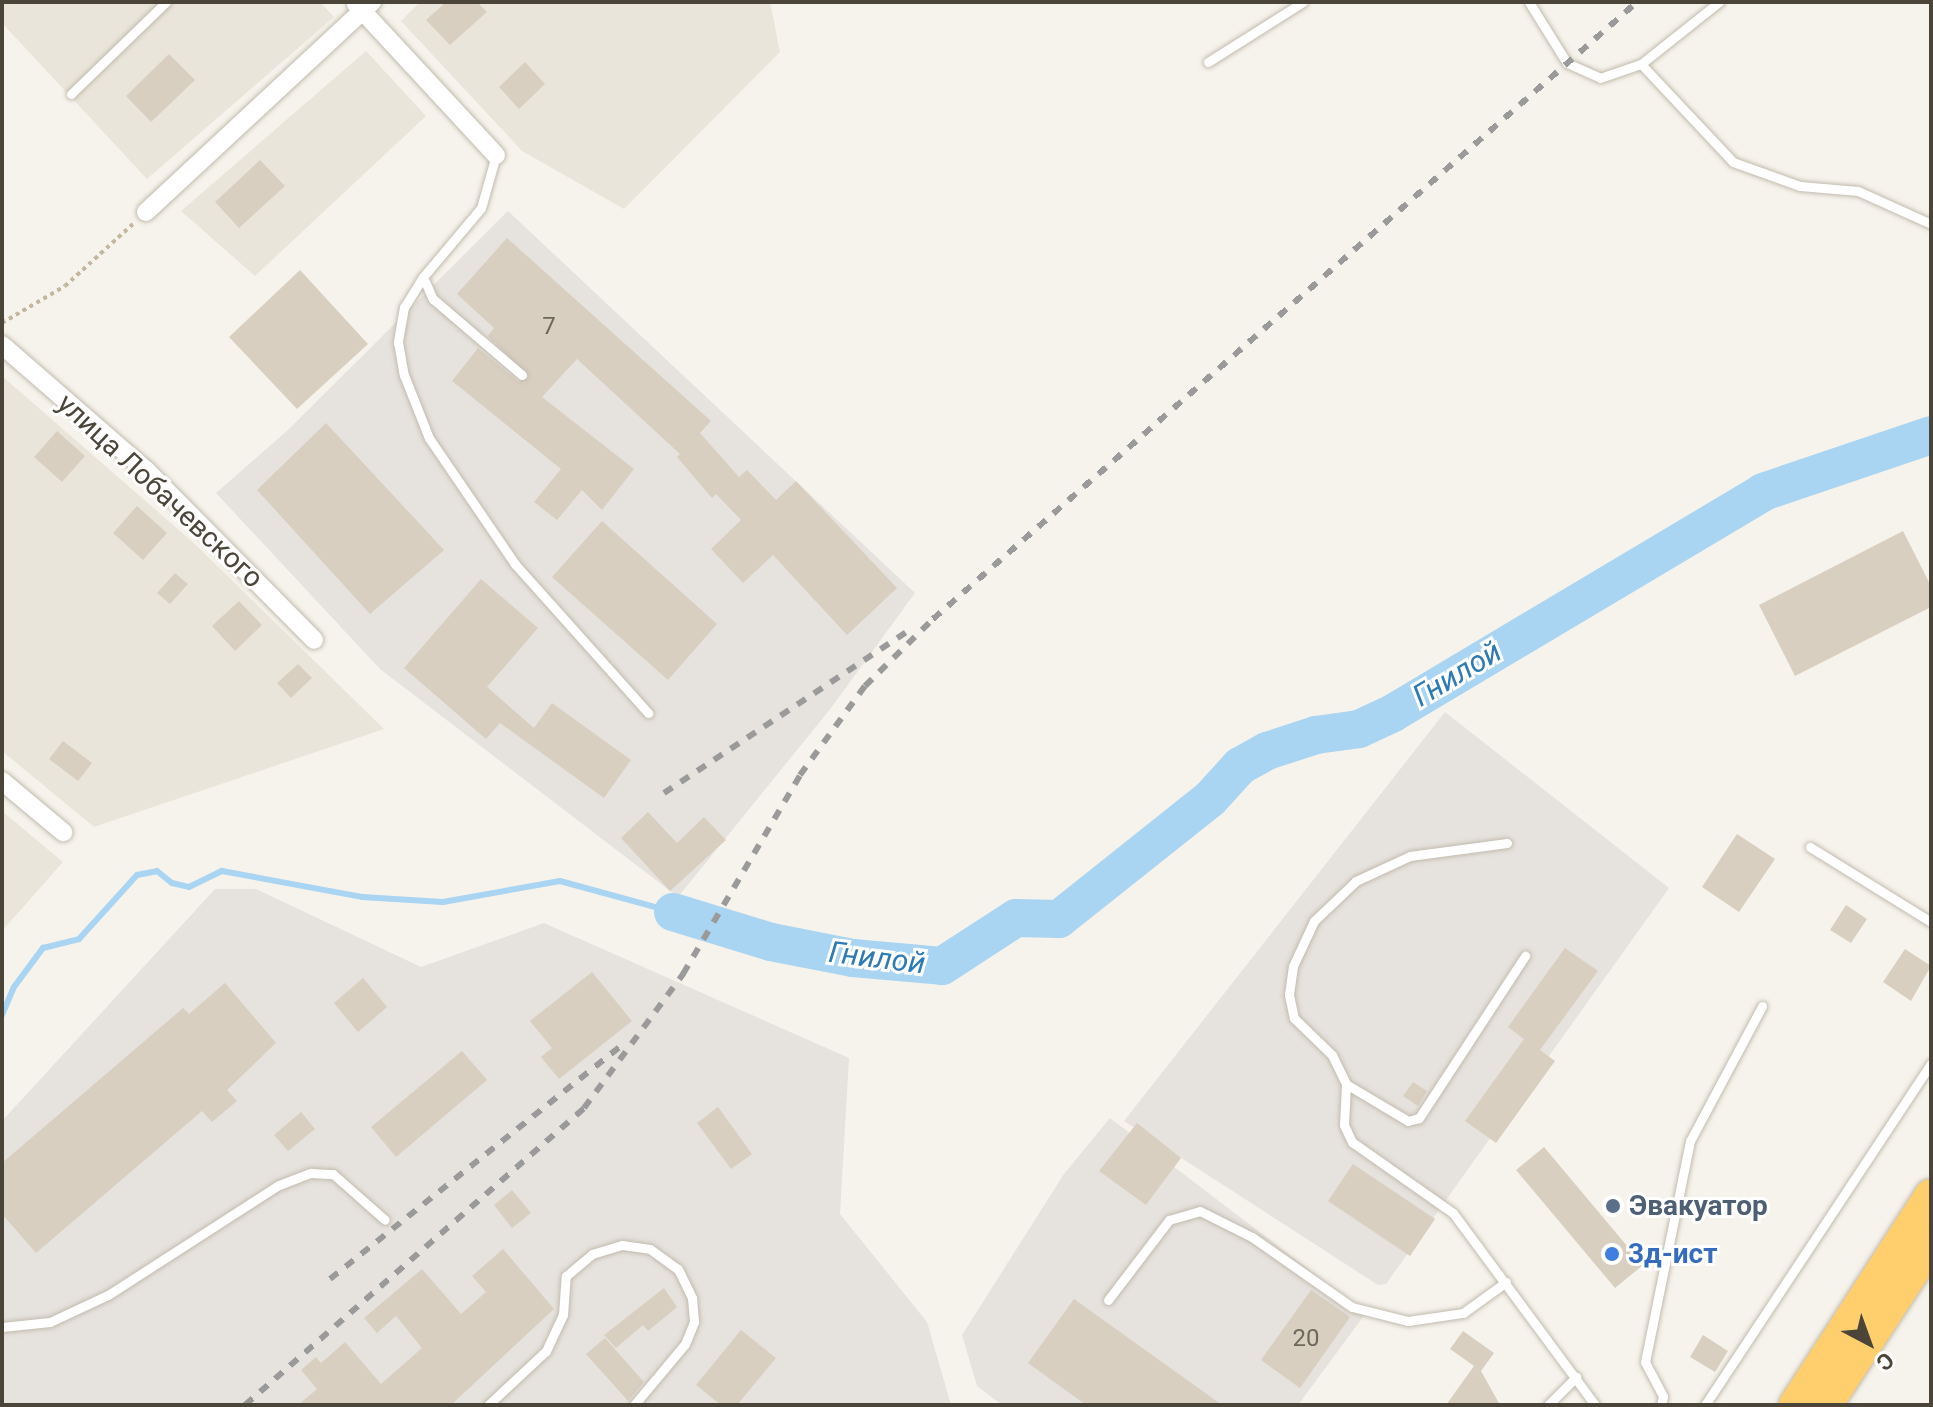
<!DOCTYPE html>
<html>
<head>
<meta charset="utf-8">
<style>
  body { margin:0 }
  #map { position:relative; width:1933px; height:1407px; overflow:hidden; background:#f6f3ec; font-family:Roboto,sans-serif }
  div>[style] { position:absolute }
  .residential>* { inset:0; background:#eae5da }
  .industrial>* { inset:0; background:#e6e2dd }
  .stream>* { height:6px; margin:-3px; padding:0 3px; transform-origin:3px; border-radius:3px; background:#a9d4f2 }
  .river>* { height:38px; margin:-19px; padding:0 19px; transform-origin:19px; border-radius:19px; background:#a9d4f2 }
  .building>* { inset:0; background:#d8cfc1 }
  .path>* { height:4px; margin-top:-2px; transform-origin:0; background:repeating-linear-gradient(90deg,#c4b79f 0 4px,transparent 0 8px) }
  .roads { filter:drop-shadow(0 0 2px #c2bbae) drop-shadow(0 0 2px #c2bbae) }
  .lane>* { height:9px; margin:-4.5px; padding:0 4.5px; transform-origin:4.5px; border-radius:4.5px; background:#fff }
  .street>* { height:18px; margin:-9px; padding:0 9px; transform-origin:9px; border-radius:9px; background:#fff }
  .highway>* { height:32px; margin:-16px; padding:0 16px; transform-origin:16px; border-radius:16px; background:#ffcf6e }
  .rail>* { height:6px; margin-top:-3px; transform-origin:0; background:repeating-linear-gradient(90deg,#9a9a9a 0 10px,transparent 0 20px) }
  .dots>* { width:22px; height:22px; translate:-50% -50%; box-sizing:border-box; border:4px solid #fff; border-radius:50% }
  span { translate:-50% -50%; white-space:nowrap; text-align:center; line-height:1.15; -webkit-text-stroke:6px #fff; paint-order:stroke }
  .number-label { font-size:24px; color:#6e675b }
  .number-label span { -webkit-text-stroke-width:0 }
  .street-label { font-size:28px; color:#4b4439 }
  .service-label { font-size:28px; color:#4e5e75; font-weight:700 }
  .left { translate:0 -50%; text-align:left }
  .shop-label { font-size:28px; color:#366cbe; font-weight:700 }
  .water-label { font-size:30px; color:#2e7ab2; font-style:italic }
  .frame { position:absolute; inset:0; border:4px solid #4b4439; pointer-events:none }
  .north { position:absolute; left:1829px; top:1303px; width:80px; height:80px; -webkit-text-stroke:6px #fff; paint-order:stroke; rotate:139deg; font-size:22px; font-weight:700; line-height:32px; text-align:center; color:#4b4439 }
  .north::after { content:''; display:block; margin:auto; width:28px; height:36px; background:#4b4439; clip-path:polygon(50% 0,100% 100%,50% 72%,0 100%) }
</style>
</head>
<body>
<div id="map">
  <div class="residential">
    <i style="clip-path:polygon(2px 2px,320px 2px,334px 17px,147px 179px,2px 23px)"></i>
    <i style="clip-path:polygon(420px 2px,770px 2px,780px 52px,624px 209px,522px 151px,401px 21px)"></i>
    <i style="clip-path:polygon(366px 51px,426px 116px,255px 276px,181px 211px)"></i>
    <i style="clip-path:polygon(2px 376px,195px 544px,384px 729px,94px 827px,2px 751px)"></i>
    <i style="clip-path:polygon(2px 811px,63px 862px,2px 931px)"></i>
  </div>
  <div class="industrial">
    <i style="clip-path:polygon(508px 211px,915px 593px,831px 708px,678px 897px,380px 669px,216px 493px,289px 429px)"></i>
    <i style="clip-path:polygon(1445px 712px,1669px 888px,1386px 1284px,1378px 1285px,1124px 1121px)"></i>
    <i style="clip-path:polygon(215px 889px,256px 889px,421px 967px,544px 923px,849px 1058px,840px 1214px,927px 1322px,951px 1405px,2px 1405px,2px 1121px)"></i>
    <i style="clip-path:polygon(1110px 1118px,1366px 1313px,1298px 1405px,1002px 1405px,977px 1386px,962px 1335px,1064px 1174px)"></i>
  </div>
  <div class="stream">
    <i style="left:2px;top:1015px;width:30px;rotate:-67deg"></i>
    <i style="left:14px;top:987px;width:49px;rotate:-53.4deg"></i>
    <i style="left:43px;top:948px;width:37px;rotate:-14deg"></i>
    <i style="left:79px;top:939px;width:86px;rotate:-47.8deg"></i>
    <i style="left:137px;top:875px;width:20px;rotate:-11deg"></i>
    <i style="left:157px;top:871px;width:19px;rotate:39deg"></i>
    <i style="left:172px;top:883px;width:17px;rotate:13deg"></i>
    <i style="left:189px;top:887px;width:37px;rotate:-26deg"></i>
    <i style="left:222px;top:871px;width:142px;rotate:10.5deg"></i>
    <i style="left:362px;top:897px;width:81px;rotate:3.5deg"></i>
    <i style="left:443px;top:902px;width:119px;rotate:-10.2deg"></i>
    <i style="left:560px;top:881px;width:117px;rotate:15.3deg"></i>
  </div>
  <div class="river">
    <i style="left:673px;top:912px;width:102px;rotate:17deg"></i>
    <i style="left:771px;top:942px;width:84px;rotate:11deg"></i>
    <i style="left:853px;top:958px;width:89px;rotate:5.1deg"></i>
    <i style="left:942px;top:966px;width:88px;rotate:-33deg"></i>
    <i style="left:1016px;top:918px;width:43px;rotate:1.3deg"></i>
    <i style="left:1059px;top:919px;width:193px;rotate:-38.5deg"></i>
    <i style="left:1210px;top:799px;width:45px;rotate:-47.7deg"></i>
    <i style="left:1240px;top:766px;width:31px;rotate:-29deg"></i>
    <i style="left:1267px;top:751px;width:52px;rotate:-18.1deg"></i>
    <i style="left:1316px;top:735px;width:43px;rotate:-7.9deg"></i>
    <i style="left:1359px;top:729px;width:38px;rotate:-25deg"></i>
    <i style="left:1393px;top:713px;width:431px;rotate:-30.8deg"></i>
    <i style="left:1763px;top:492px;width:177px;rotate:-18.7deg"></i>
  </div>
  <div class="building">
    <i style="clip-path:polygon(446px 2px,477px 2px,487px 12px,450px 45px,426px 20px)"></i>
    <i style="clip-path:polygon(169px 54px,195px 80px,151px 122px,126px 96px)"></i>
    <i style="clip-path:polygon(525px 62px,545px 84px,519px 109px,499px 87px)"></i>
    <i style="clip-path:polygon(260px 160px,285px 186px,239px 228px,215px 202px)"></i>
    <i style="clip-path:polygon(507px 238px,711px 421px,700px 433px,739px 477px,747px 470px,776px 500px,796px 481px,897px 588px,847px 635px,773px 555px,743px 583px,711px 549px,741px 520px,716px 494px,712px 498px,677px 457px,680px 454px,577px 359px,542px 397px,634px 469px,602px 510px,582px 490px,557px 520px,534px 502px,561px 469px,452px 381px,478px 348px,518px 381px,529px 377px,488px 336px,494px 328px,457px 294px)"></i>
    <i style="clip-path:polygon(300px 270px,368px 344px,297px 409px,229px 337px)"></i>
    <i style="clip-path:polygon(326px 423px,444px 550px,370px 614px,257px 490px)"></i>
    <i style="clip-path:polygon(57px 431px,85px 456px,62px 482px,34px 457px)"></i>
    <i style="clip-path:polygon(137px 506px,167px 533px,143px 560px,113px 533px)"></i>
    <i style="clip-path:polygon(602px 521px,717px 624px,668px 680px,552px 577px)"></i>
    <i style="clip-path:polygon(1903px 531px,1931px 586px,1931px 607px,1795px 676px,1759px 605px)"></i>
    <i style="clip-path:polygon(175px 573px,188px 584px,170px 604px,157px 593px)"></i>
    <i style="clip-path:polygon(481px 579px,538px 628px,487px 687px,534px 728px,552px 703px,631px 760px,604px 798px,500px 723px,486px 739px,404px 668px)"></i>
    <i style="clip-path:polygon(239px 601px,262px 625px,235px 651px,212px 626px)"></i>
    <i style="clip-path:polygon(298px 664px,312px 678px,291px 698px,277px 683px)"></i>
    <i style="clip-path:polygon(63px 741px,92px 763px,78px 781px,49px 759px)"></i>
    <i style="clip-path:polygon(648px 812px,677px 843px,704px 817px,726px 840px,670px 891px,621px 838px)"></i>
    <i style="clip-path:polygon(1737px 834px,1775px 859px,1739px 912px,1702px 887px)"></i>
    <i style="clip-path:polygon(1846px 905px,1867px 919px,1851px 943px,1830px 930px)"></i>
    <i style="clip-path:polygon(1565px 948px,1598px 971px,1540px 1050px,1555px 1061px,1496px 1143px,1465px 1121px,1524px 1039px,1508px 1027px)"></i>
    <i style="clip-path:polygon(1905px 949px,1931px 966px,1911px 1001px,1883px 982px)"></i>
    <i style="clip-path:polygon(592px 972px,632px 1021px,559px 1079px,541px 1057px,552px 1048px,530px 1021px)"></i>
    <i style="clip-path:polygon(363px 978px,387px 1007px,358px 1032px,334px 1003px)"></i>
    <i style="clip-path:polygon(225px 983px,276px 1043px,227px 1090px,237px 1101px,212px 1122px,202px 1111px,36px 1253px,2px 1214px,2px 1163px,183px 1008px,189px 1014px)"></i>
    <i style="clip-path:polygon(462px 1051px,487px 1080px,396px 1157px,371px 1127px)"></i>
    <i style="clip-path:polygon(1413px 1082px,1427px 1091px,1418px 1106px,1403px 1096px)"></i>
    <i style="clip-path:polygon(718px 1107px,752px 1154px,731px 1169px,697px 1123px)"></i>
    <i style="clip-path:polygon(301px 1112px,315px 1129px,288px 1151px,274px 1135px)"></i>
    <i style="clip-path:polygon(1137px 1123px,1181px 1158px,1146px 1205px,1099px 1171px)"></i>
    <i style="clip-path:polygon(1544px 1147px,1643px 1265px,1615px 1288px,1516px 1170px)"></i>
    <i style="clip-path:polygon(1353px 1164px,1435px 1219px,1410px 1256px,1328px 1201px)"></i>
    <i style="clip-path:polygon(512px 1190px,531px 1213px,512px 1228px,494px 1205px)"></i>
    <i style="clip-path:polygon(503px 1249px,554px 1309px,451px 1405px,298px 1405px,317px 1389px,301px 1370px,316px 1357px,321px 1363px,345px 1342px,381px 1384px,422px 1348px,396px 1316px,377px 1333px,364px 1318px,422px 1269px,461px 1314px,486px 1292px,472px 1276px)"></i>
    <i style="clip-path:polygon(664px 1288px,677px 1307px,648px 1331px,643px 1325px,616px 1348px,604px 1335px)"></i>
    <i style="clip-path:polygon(1311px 1290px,1350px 1317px,1300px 1388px,1261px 1360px)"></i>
    <i style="clip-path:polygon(1074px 1299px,1222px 1405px,1086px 1405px,1028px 1363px)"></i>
    <i style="clip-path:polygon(741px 1330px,776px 1358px,737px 1405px,721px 1405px,696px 1385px)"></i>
    <i style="clip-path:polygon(1463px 1331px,1494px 1353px,1481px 1371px,1500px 1405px,1446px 1405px,1474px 1366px,1450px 1349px)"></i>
    <i style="clip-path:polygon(1703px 1335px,1728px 1351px,1715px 1372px,1690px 1357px)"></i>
    <i style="clip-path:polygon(605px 1338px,644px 1382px,628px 1401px,586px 1354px)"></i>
  </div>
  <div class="path">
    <i style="left:2px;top:323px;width:73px;rotate:-30.4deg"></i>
    <i style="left:65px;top:286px;width:92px;rotate:-42.4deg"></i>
  </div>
  <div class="roads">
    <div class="lane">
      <i style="left:1529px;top:2px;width:72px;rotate:58.1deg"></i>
      <i style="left:1567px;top:63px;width:36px;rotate:24deg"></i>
      <i style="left:1600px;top:78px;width:43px;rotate:-18.9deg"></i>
      <i style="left:1641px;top:64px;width:134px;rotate:46.8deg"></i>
      <i style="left:1733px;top:162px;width:71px;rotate:19.7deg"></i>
      <i style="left:1800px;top:186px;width:58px;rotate:4.9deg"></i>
      <i style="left:1858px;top:191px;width:80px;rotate:24.3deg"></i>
      <i style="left:1208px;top:62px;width:112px;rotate:-32.3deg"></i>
      <i style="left:1641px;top:64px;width:100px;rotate:-38.5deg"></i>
      <i style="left:71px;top:94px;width:132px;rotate:-44.1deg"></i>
      <i style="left:496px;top:155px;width:55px;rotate:105.8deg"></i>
      <i style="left:481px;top:208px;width:90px;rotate:130deg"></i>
      <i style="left:423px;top:277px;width:24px;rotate:66deg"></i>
      <i style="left:433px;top:299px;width:117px;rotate:40.5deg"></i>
      <i style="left:423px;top:277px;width:36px;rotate:122deg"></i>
      <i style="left:404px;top:307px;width:36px;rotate:100deg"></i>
      <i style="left:398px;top:342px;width:34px;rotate:80deg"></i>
      <i style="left:404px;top:375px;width:68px;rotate:68.4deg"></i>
      <i style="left:429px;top:438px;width:153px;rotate:55.7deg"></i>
      <i style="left:515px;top:564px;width:200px;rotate:48.2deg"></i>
      <i style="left:1507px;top:843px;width:98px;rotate:172.4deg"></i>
      <i style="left:1410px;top:856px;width:60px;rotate:155.2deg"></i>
      <i style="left:1356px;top:881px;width:58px;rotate:136.4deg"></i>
      <i style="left:1314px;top:921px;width:50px;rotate:115deg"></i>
      <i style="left:1293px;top:966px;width:29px;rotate:98deg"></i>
      <i style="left:1289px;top:995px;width:24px;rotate:78deg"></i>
      <i style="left:1294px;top:1018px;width:53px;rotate:44.2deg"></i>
      <i style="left:1332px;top:1055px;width:32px;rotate:64deg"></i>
      <i style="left:1346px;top:1084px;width:41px;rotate:92.8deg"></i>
      <i style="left:1344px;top:1125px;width:19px;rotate:65deg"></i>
      <i style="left:1352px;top:1142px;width:123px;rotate:35.1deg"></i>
      <i style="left:1453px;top:1213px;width:239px;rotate:53.5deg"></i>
      <i style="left:1810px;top:847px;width:142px;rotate:31.8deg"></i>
      <i style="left:1346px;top:1084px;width:72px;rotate:30.8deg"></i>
      <i style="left:1408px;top:1121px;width:11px;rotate:-15deg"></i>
      <i style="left:1419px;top:1118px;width:194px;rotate:-56.8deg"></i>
      <i style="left:1108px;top:1300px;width:101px;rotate:-52.7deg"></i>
      <i style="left:1169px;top:1220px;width:32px;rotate:-16deg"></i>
      <i style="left:1200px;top:1211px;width:58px;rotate:26.6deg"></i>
      <i style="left:1252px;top:1237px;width:122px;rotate:35deg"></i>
      <i style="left:1352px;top:1307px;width:58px;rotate:14deg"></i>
      <i style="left:1408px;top:1321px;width:56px;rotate:-8.3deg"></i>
      <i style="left:1463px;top:1313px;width:53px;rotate:-35.8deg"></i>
      <i style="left:2px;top:1327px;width:48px;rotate:-5.9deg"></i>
      <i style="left:50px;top:1322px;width:64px;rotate:-25deg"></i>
      <i style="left:108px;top:1295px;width:203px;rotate:-32.8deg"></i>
      <i style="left:279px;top:1185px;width:34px;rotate:-21deg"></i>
      <i style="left:311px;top:1173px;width:22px;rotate:3deg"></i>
      <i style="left:333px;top:1174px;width:69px;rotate:41.5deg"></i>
      <i style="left:488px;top:1405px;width:79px;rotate:-43deg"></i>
      <i style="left:546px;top:1351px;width:40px;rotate:-65deg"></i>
      <i style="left:563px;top:1315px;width:39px;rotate:-86deg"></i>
      <i style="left:566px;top:1276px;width:34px;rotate:-40deg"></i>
      <i style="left:592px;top:1254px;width:31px;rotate:-17deg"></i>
      <i style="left:622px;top:1245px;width:28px;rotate:8deg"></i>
      <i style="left:650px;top:1249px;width:34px;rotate:36deg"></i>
      <i style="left:678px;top:1269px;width:32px;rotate:64deg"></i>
      <i style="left:692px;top:1298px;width:24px;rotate:85deg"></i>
      <i style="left:694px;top:1322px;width:24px;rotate:112deg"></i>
      <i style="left:685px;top:1344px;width:80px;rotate:129.9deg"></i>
      <i style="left:1548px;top:1405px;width:40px;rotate:-45deg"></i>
      <i style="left:1661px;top:1405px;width:9px;rotate:-77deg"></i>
      <i style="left:1663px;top:1396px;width:38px;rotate:-118deg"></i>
      <i style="left:1645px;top:1362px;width:226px;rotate:-78.5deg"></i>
      <i style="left:1690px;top:1141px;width:153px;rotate:-61.9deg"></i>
      <i style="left:1705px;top:1405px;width:410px;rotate:-56.5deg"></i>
    </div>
    <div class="street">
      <i style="left:356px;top:4px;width:206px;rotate:47.2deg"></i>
      <i style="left:146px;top:212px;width:309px;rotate:-42.9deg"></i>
      <i style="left:2px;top:345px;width:191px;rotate:41deg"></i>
      <i style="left:146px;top:470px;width:239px;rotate:45.3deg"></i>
      <i style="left:2px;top:781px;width:80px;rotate:39.9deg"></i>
    </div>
    <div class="highway">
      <i style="left:1795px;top:1405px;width:250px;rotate:-57.1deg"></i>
      <i style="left:1826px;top:1405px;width:192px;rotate:-56.9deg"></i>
    </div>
  </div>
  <div class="rail">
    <i style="left:664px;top:793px;width:296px;rotate:-33.6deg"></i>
    <i style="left:330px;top:1279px;width:376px;rotate:-38.7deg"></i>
    <i style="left:245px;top:1405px;width:451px;rotate:-41.2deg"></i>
    <i style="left:584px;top:1108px;width:167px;rotate:-53.5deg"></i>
    <i style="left:683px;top:974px;width:231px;rotate:-59.5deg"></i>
    <i style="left:800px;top:775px;width:110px;rotate:-53.9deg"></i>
    <i style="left:865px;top:686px;width:95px;rotate:-44.6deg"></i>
    <i style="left:933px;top:619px;width:936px;rotate:-41.23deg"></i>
  </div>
  <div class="dots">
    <i style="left:1613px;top:1206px;background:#5c6f8a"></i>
    <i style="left:1612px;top:1254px;background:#3f7fe0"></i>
  </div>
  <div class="number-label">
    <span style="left:549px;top:327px">7</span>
    <span style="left:1306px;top:1339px">20</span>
  </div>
  <div class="street-label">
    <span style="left:160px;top:491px;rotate:43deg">улица Лобачевского</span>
  </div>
  <div class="service-label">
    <span class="left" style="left:1629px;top:1206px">Эвакуатор</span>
  </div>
  <div class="shop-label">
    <span class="left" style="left:1628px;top:1254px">3д-ист</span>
  </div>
  <div class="water-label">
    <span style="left:1457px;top:674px;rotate:-31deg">Гнилой</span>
    <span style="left:877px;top:958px;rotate:7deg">Гнилой</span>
  </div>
  <div class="frame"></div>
  <div class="north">С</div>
</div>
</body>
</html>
